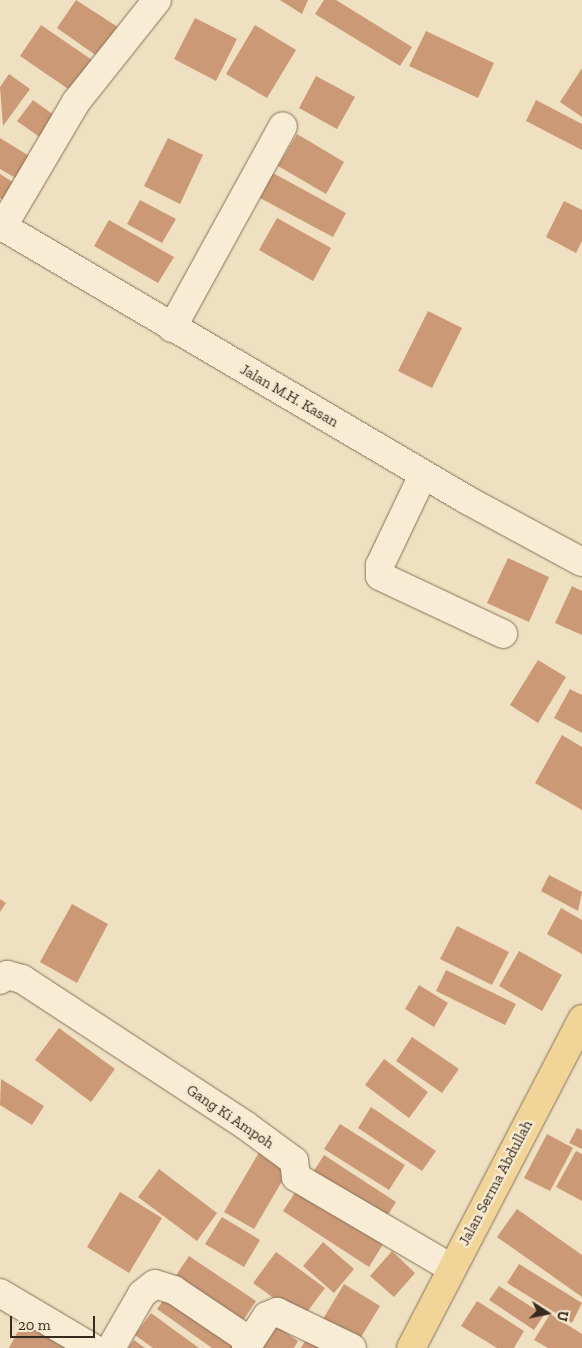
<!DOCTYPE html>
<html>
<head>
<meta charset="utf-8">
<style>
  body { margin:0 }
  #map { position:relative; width:582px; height:1348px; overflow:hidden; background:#eee0c1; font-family:"Zilla Slab",serif }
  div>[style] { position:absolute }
  .building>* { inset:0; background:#c97 }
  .roads { filter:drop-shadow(0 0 1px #877159) drop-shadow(0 0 1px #877159) }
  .minor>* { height:28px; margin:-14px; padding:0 14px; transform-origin:14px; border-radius:14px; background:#f8edd4 }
  .major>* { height:28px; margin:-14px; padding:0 14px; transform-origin:14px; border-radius:14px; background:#f1d498 }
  span { translate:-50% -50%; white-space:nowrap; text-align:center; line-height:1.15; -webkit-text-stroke:5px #f5ead0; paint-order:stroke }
  .street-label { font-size:15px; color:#36291d }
  .north { position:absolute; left:522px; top:1288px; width:50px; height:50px; -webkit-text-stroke:4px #f5ead0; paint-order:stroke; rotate:101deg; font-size:14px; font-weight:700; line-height:20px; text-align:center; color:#36291d }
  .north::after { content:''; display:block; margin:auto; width:18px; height:22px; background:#36291d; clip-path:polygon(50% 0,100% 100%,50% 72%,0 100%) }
  .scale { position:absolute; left:10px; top:1316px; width:85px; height:22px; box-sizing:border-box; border:2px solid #36291d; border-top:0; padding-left:6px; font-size:15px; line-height:18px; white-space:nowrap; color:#36291d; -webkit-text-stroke:4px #f5ead0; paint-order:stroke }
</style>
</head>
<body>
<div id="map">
  <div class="building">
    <i style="clip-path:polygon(76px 0,124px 31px,104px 61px,57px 28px)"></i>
    <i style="clip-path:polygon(280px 0,308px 0,302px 14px)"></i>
    <i style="clip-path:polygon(324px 0,336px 0,412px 47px,400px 66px,315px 14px)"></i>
    <i style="clip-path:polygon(195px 18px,237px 39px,216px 81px,174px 59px)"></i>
    <i style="clip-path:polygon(41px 25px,95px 62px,74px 93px,20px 56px)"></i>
    <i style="clip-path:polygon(255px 25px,296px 50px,267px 98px,226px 74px)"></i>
    <i style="clip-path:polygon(426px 31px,494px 63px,478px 98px,409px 66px)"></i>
    <i style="clip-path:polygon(582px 68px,582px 117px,560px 102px)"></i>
    <i style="clip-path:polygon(9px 74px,30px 89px,3px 126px,0 87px)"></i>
    <i style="clip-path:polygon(316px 76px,355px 97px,337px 129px,299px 108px)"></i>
    <i style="clip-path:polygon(33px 100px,61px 120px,45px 141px,17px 121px)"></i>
    <i style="clip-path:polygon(536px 100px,582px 124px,582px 150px,526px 121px)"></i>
    <i style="clip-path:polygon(297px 134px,344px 162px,326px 194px,278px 166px)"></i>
    <i style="clip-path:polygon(0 138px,34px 159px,21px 181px,0 169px)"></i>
    <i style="clip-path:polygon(168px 138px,203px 155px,180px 204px,144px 186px)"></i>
    <i style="clip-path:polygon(273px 173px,346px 213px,333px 237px,260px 198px)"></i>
    <i style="clip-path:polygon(0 174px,19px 186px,8px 203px,0 198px)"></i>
    <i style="clip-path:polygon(140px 200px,176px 219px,162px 243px,127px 224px)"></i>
    <i style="clip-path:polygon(564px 201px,582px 210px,582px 241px,576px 253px,546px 237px)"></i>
    <i style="clip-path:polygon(277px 218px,331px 248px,313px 281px,259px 250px)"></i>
    <i style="clip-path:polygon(109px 220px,174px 257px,158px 283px,94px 246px)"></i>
    <i style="clip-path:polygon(428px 311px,462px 328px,432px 388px,398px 371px)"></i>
    <i style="clip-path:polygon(508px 558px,549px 577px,529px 622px,487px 603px)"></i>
    <i style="clip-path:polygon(572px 586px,582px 591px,582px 635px,555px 623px)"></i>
    <i style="clip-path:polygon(538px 660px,566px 677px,538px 723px,510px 705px)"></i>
    <i style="clip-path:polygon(570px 689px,582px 695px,582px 733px,554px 718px)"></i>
    <i style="clip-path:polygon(562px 735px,582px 747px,582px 810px,535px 783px)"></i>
    <i style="clip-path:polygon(549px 875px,582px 892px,578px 911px,541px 891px)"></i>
    <i style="clip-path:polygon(0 899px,6px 903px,0 912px)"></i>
    <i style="clip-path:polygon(72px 904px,108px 924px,77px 983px,40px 962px)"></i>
    <i style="clip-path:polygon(561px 908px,582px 920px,582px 954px,547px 934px)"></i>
    <i style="clip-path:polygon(457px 926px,509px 952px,492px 985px,440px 959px)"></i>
    <i style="clip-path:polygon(519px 951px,562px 975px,542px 1011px,499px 986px)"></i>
    <i style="clip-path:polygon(446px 970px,516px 1004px,505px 1025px,436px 991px)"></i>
    <i style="clip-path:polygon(419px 985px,448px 1003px,434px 1027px,405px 1009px)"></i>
    <i style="clip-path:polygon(59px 1028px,115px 1069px,91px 1102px,35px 1060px)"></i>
    <i style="clip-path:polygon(412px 1037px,459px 1069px,442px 1093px,396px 1061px)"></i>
    <i style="clip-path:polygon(384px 1059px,428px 1092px,409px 1118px,365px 1085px)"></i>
    <i style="clip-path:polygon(1px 1079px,44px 1106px,32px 1125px,0 1105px)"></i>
    <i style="clip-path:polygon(371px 1107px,436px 1151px,422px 1171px,358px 1128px)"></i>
    <i style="clip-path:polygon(340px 1124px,405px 1165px,389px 1190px,324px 1149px)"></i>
    <i style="clip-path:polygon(577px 1128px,582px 1130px,582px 1149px,569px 1143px)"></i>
    <i style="clip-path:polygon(547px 1134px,573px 1148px,550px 1191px,524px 1178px)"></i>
    <i style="clip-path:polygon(261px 1149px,291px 1166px,254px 1229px,224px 1212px)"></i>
    <i style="clip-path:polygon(576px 1151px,582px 1154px,582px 1201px,556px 1187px)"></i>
    <i style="clip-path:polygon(324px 1155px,396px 1202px,377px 1232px,305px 1185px)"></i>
    <i style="clip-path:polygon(159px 1169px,217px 1213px,197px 1241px,138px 1197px)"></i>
    <i style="clip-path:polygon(300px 1185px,385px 1241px,369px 1267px,283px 1211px)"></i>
    <i style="clip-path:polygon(120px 1192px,162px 1218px,129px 1273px,87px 1247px)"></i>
    <i style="clip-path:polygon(517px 1209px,582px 1255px,582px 1297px,497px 1237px)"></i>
    <i style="clip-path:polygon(222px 1217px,260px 1240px,244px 1267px,205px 1244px)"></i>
    <i style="clip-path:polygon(323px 1242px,354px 1269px,334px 1293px,303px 1266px)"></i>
    <i style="clip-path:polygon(392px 1251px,415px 1273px,394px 1297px,370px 1276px)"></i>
    <i style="clip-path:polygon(276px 1252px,325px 1288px,302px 1319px,253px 1283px)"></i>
    <i style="clip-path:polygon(189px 1256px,256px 1301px,238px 1328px,171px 1283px)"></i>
    <i style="clip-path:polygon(519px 1264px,582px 1303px,572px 1323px,507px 1283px)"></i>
    <i style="clip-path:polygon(344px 1284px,380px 1306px,355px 1347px,320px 1324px)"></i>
    <i style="clip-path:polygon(499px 1286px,544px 1315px,534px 1330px,489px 1300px)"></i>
    <i style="clip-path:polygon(170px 1291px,240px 1341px,234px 1348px,212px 1348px,157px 1309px)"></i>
    <i style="clip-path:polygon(477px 1301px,524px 1331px,514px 1348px,497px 1348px,461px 1326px)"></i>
    <i style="clip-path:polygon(151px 1313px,199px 1348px,153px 1348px,135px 1335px)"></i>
    <i style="clip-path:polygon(550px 1314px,582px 1334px,582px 1348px,548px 1348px,534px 1340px)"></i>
    <i style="clip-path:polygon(25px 1318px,76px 1348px,9px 1348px)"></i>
    <i style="clip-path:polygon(269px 1321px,298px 1341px,294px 1348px,251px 1348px)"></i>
    <i style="clip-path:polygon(309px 1334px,330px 1348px,301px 1348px)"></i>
    <i style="clip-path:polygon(134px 1340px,145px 1348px,128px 1348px)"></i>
  </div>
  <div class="roads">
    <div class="minor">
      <i style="left:0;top:225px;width:544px;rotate:30.48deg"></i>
      <i style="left:469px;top:501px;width:128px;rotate:28.4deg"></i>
      <i style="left:3px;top:226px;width:144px;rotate:-59.5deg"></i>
      <i style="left:76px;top:102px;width:130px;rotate:-51.5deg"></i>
      <i style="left:172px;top:328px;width:230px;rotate:-61.2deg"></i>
      <i style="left:423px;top:475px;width:100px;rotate:115.5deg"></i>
      <i style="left:380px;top:565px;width:11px;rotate:90deg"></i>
      <i style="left:380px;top:576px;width:136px;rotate:25.2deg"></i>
      <i style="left:0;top:980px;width:9px;rotate:-36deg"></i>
      <i style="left:7px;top:975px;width:16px;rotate:15deg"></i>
      <i style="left:22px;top:979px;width:267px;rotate:33.2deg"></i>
      <i style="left:245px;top:1125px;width:61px;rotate:36.3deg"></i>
      <i style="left:294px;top:1161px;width:16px;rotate:83deg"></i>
      <i style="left:296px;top:1177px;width:180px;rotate:30.4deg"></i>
      <i style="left:0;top:1293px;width:108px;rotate:30.6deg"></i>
      <i style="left:111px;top:1348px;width:62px;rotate:-60.1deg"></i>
      <i style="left:142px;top:1294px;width:16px;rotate:-38deg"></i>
      <i style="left:155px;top:1284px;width:20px;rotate:18deg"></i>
      <i style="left:174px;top:1290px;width:92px;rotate:33.9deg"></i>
      <i style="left:246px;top:1348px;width:38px;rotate:-57deg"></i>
      <i style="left:267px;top:1316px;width:11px;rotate:-22deg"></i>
      <i style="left:277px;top:1312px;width:83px;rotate:25.6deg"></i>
    </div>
    <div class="major">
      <i style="left:411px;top:1348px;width:371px;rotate:-62.5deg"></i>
    </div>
  </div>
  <div class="street-label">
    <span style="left:289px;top:396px;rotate:30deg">Jalan M.H. Kasan</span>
    <span style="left:230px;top:1117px;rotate:34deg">Gang Ki Ampoh</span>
    <span style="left:496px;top:1183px;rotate:-62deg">Jalan Serma Abdullah</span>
  </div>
  <div class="north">U</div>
  <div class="scale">20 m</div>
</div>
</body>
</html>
